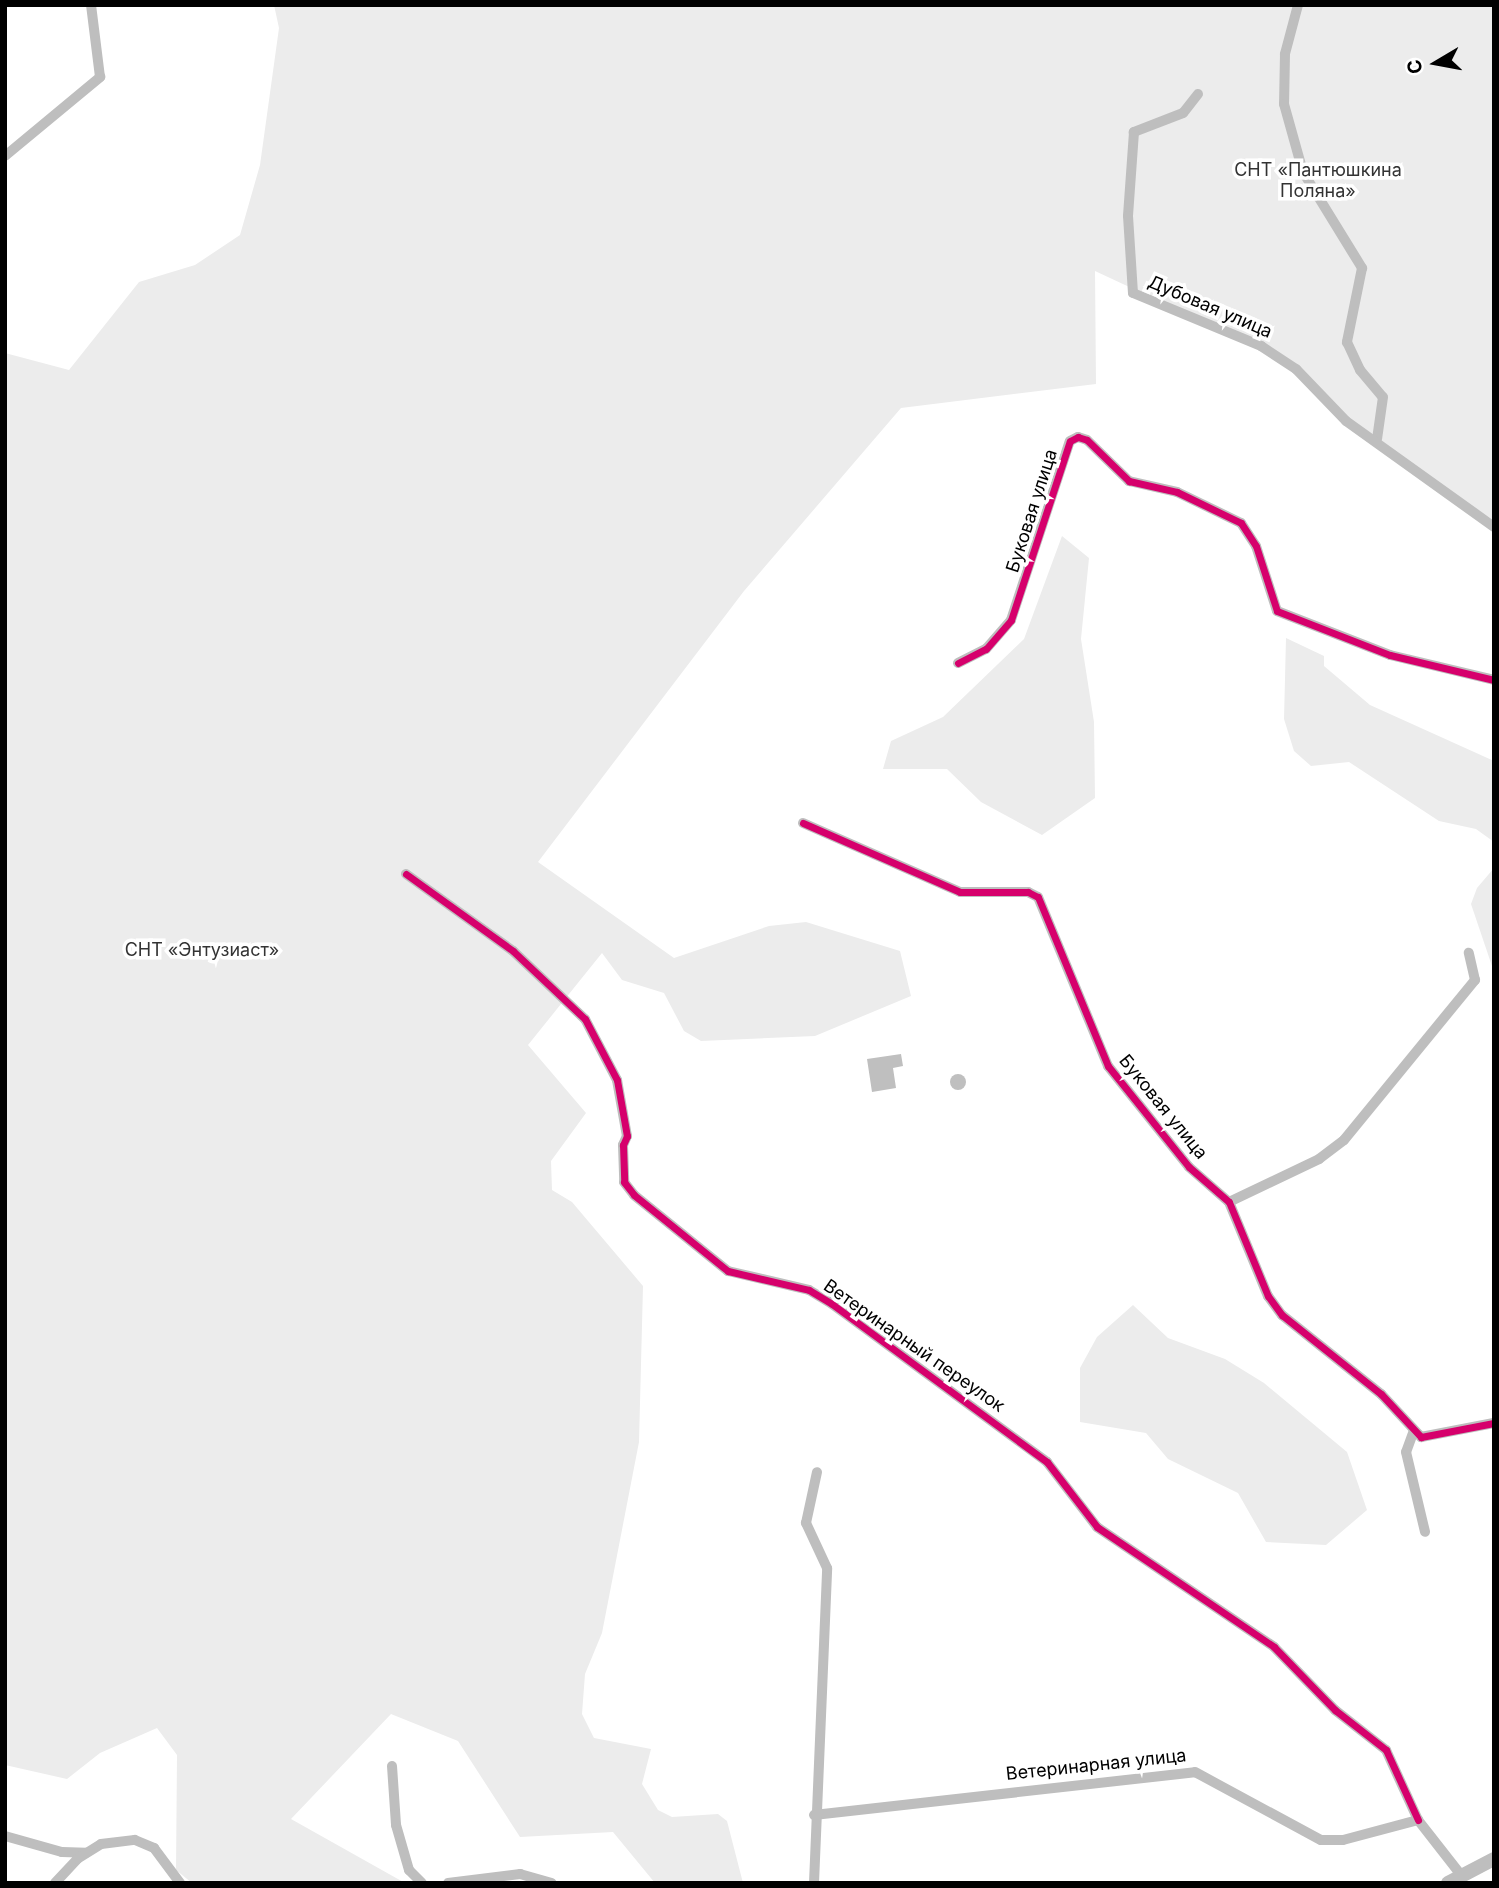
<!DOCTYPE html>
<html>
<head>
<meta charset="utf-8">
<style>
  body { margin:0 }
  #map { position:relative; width:1499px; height:1888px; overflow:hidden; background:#fff; font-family:Inter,sans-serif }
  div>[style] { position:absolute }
  .green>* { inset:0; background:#ececec }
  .water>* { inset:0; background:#bfbfbf }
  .round { border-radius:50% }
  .minor>* { height:10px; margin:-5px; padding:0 5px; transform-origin:5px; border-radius:5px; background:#bebebe }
  .tertiary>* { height:14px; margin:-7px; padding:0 7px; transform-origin:7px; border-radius:7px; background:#bebebe }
  .cycleway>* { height:7px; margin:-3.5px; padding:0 3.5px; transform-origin:3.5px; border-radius:3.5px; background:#d6006c }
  span { translate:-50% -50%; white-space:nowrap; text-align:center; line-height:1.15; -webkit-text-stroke:7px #fff; paint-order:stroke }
  .park-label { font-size:18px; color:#333 }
  .street-label { font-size:18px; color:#000 }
  .frame { position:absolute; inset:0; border:7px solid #000; pointer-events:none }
  .north { position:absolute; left:1401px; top:28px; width:70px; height:70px; -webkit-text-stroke:5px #fff; paint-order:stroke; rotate:260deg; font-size:19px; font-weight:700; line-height:28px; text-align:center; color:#000 }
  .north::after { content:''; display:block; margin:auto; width:24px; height:32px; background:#000; clip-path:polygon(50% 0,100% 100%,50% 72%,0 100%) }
</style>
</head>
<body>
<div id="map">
  <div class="green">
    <i style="clip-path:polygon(274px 5px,1494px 5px,1494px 528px,1346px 425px,1299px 366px,1095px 271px,1096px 384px,901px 408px,744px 591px,538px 862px,674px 958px,769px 926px,806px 922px,900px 951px,911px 996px,815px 1036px,701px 1041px,684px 1031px,664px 993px,622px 980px,602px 953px,528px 1045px,586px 1113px,551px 1161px,552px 1190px,572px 1202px,643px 1286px,639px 1442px,602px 1633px,585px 1674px,582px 1714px,594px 1738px,651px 1749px,642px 1784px,658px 1810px,672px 1817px,718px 1814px,727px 1821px,743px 1883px,655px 1883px,613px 1832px,520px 1837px,458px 1741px,391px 1714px,291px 1819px,405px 1883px,192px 1883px,176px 1870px,177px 1755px,157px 1728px,100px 1753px,67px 1779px,5px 1765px,5px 353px,69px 370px,139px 282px,195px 265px,240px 235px,260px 165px,279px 28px)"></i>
    <i style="clip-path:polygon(1062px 536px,1089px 558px,1081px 639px,1094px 722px,1095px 798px,1042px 835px,981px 802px,947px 769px,883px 769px,891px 741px,943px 717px,1024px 639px)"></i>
    <i style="clip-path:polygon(1286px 638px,1324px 656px,1324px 666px,1370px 705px,1494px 761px,1494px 842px,1476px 829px,1439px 821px,1349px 762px,1311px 766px,1294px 751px,1284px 719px)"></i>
    <i style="clip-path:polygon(1494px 868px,1494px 972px,1471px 904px,1477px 888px)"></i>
    <i style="clip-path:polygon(1133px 1305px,1168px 1338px,1225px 1359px,1264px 1383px,1347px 1452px,1367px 1510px,1326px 1545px,1266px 1542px,1238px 1493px,1168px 1459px,1146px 1433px,1080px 1422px,1080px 1368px,1097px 1337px)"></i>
  </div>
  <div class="water">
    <i style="clip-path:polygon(901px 1054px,903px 1066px,893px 1068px,896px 1088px,872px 1092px,867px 1059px)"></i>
    <i class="round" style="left:950px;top:1074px;width:16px;height:16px"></i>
  </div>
  <div class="minor">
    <i style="left:1298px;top:5px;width:51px;rotate:104.9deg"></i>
    <i style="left:1285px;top:54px;width:50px;rotate:91.1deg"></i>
    <i style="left:1284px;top:104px;width:71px;rotate:74.4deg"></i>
    <i style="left:1303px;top:172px;width:113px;rotate:58.4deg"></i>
    <i style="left:1362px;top:268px;width:76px;rotate:101.5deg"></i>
    <i style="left:1347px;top:342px;width:31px;rotate:65deg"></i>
    <i style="left:1360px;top:370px;width:35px;rotate:50deg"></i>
    <i style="left:1383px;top:397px;width:42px;rotate:98.1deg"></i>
    <i style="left:1198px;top:94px;width:24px;rotate:128deg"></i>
    <i style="left:1183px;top:113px;width:53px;rotate:158.8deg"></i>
    <i style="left:1134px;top:132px;width:84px;rotate:94.1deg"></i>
    <i style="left:1128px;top:216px;width:77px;rotate:86.3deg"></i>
    <i style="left:1133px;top:293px;width:139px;rotate:22.5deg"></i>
    <i style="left:1261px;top:346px;width:42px;rotate:33.3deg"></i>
    <i style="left:1296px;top:369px;width:72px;rotate:46.1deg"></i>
    <i style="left:1346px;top:421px;width:182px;rotate:35.6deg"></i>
    <i style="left:5px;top:156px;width:124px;rotate:-39.7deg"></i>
    <i style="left:100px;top:77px;width:73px;rotate:-97.1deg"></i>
    <i style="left:958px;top:663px;width:31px;rotate:-27deg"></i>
    <i style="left:986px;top:649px;width:38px;rotate:-49deg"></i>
    <i style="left:1011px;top:620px;width:188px;rotate:-71.8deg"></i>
    <i style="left:1070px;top:441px;width:9px;rotate:-27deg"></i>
    <i style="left:1078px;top:437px;width:9px;rotate:18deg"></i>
    <i style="left:1087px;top:440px;width:59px;rotate:44.3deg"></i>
    <i style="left:1129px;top:481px;width:49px;rotate:12.9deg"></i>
    <i style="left:1177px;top:492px;width:71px;rotate:25.8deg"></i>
    <i style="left:1241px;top:523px;width:27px;rotate:57deg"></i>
    <i style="left:1256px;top:546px;width:68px;rotate:72.1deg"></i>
    <i style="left:1277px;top:611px;width:121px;rotate:21.3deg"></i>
    <i style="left:1390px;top:655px;width:107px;rotate:13.5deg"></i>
    <i style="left:803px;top:823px;width:171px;rotate:23.7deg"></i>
    <i style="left:960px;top:892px;width:68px"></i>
    <i style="left:1028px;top:892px;width:11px;rotate:27deg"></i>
    <i style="left:1038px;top:897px;width:183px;rotate:67.5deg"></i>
    <i style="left:1108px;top:1066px;width:129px;rotate:51.3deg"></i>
    <i style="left:1189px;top:1167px;width:53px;rotate:41.2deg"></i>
    <i style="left:1229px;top:1202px;width:102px;rotate:67.5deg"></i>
    <i style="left:1268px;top:1296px;width:24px;rotate:54deg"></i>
    <i style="left:1282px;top:1315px;width:127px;rotate:38.6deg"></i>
    <i style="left:1381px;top:1394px;width:59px;rotate:47.1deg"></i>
    <i style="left:1421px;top:1437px;width:74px;rotate:-10.9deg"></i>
    <i style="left:406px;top:874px;width:132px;rotate:35.7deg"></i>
    <i style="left:513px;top:951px;width:99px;rotate:43.4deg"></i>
    <i style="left:585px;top:1019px;width:69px;rotate:62.3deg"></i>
    <i style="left:617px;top:1080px;width:57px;rotate:79.9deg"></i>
    <i style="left:627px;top:1136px;width:10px;rotate:114deg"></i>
    <i style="left:623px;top:1145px;width:37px;rotate:88deg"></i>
    <i style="left:624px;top:1182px;width:16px;rotate:52deg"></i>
    <i style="left:634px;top:1195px;width:121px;rotate:39deg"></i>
    <i style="left:728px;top:1271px;width:83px;rotate:13.2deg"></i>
    <i style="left:809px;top:1290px;width:27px;rotate:31deg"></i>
    <i style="left:832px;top:1304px;width:267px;rotate:36.3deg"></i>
    <i style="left:1047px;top:1462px;width:82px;rotate:52.4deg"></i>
    <i style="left:1097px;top:1527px;width:214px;rotate:34.1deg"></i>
    <i style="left:1274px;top:1647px;width:88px;rotate:45.9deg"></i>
    <i style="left:1335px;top:1710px;width:65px;rotate:38.1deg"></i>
    <i style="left:1386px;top:1750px;width:77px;rotate:65.4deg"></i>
    <i style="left:1229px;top:1202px;width:100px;rotate:-25.5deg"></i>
    <i style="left:1319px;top:1159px;width:31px;rotate:-37deg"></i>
    <i style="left:1344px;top:1140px;width:207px;rotate:-50.7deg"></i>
    <i style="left:1475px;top:980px;width:28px;rotate:-103deg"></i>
    <i style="left:1413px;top:1433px;width:20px;rotate:110deg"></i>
    <i style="left:1406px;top:1452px;width:82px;rotate:76.6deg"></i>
    <i style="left:392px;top:1766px;width:59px;rotate:86.1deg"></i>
    <i style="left:396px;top:1825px;width:47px;rotate:73.9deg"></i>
    <i style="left:409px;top:1870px;width:18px;rotate:45deg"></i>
    <i style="left:814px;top:1815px;width:383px;rotate:-6.4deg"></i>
    <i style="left:1195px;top:1772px;width:143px;rotate:28.4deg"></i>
    <i style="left:1321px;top:1840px;width:22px"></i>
    <i style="left:1343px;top:1840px;width:78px;rotate:-14.9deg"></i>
    <i style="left:1418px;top:1820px;width:70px;rotate:52deg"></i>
    <i style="left:5px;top:1836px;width:59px;rotate:15.7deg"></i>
    <i style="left:62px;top:1852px;width:24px;rotate:2deg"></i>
    <i style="left:55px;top:1883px;width:33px;rotate:-47deg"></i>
    <i style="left:77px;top:1859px;width:28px;rotate:-32deg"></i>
    <i style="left:101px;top:1844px;width:34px;rotate:-7deg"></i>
    <i style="left:135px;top:1840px;width:21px;rotate:23deg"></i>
    <i style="left:154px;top:1848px;width:44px;rotate:53.4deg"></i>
    <i style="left:448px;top:1883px;width:73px;rotate:-7.1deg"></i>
    <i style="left:520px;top:1874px;width:33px;rotate:16deg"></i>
    <i style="left:814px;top:1883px;width:315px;rotate:-87.6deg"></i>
    <i style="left:827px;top:1568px;width:50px;rotate:-115deg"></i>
    <i style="left:806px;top:1523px;width:52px;rotate:-77.8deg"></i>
  </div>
  <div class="tertiary">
    <i style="left:1448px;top:1883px;width:52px;rotate:-27.6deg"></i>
  </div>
  <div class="cycleway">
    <i style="left:958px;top:663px;width:31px;rotate:-27deg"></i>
    <i style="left:986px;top:649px;width:38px;rotate:-49deg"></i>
    <i style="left:1011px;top:620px;width:188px;rotate:-71.8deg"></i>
    <i style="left:1070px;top:441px;width:9px;rotate:-27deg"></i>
    <i style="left:1078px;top:437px;width:9px;rotate:18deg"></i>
    <i style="left:1087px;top:440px;width:59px;rotate:44.3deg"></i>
    <i style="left:1129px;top:481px;width:49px;rotate:12.9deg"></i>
    <i style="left:1177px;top:492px;width:71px;rotate:25.8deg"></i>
    <i style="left:1241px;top:523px;width:27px;rotate:57deg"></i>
    <i style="left:1256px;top:546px;width:68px;rotate:72.1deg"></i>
    <i style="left:1277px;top:611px;width:121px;rotate:21.3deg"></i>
    <i style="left:1390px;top:655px;width:107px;rotate:13.5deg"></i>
    <i style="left:803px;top:823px;width:171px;rotate:23.7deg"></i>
    <i style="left:960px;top:892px;width:68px"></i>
    <i style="left:1028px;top:892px;width:11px;rotate:27deg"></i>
    <i style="left:1038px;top:897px;width:183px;rotate:67.5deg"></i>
    <i style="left:1108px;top:1066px;width:129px;rotate:51.3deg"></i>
    <i style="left:1189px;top:1167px;width:53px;rotate:41.2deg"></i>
    <i style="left:1229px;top:1202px;width:102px;rotate:67.5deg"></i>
    <i style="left:1268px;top:1296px;width:24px;rotate:54deg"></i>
    <i style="left:1282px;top:1315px;width:127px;rotate:38.6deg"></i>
    <i style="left:1381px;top:1394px;width:59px;rotate:47.1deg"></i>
    <i style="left:1421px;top:1437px;width:74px;rotate:-10.9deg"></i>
    <i style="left:406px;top:874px;width:132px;rotate:35.7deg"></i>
    <i style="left:513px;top:951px;width:99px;rotate:43.4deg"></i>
    <i style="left:585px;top:1019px;width:69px;rotate:62.3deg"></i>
    <i style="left:617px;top:1080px;width:57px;rotate:79.9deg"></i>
    <i style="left:627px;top:1136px;width:10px;rotate:114deg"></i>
    <i style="left:623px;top:1145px;width:37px;rotate:88deg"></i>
    <i style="left:624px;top:1182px;width:16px;rotate:52deg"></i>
    <i style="left:634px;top:1195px;width:121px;rotate:39deg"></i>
    <i style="left:728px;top:1271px;width:83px;rotate:13.2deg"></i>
    <i style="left:809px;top:1290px;width:27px;rotate:31deg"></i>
    <i style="left:832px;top:1304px;width:267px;rotate:36.3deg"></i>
    <i style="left:1047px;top:1462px;width:82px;rotate:52.4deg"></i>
    <i style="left:1097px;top:1527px;width:214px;rotate:34.1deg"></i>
    <i style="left:1274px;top:1647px;width:88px;rotate:45.9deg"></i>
    <i style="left:1335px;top:1710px;width:65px;rotate:38.1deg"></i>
    <i style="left:1386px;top:1750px;width:77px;rotate:65.4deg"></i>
  </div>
  <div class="park-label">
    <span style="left:1318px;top:181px">СНТ «Пантюшкина<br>Поляна»</span>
    <span style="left:202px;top:950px">СНТ «Энтузиаст»</span>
  </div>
  <div class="street-label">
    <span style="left:1210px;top:307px;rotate:23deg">Дубовая улица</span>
    <span style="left:1032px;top:511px;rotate:-72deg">Буковая улица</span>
    <span style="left:1163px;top:1107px;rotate:51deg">Буковая улица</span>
    <span style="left:914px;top:1346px;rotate:35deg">Ветеринарный переулок</span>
    <span style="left:1096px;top:1765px;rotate:-6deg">Ветеринарная улица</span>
  </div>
  <div class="frame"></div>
  <div class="north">С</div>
</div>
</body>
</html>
